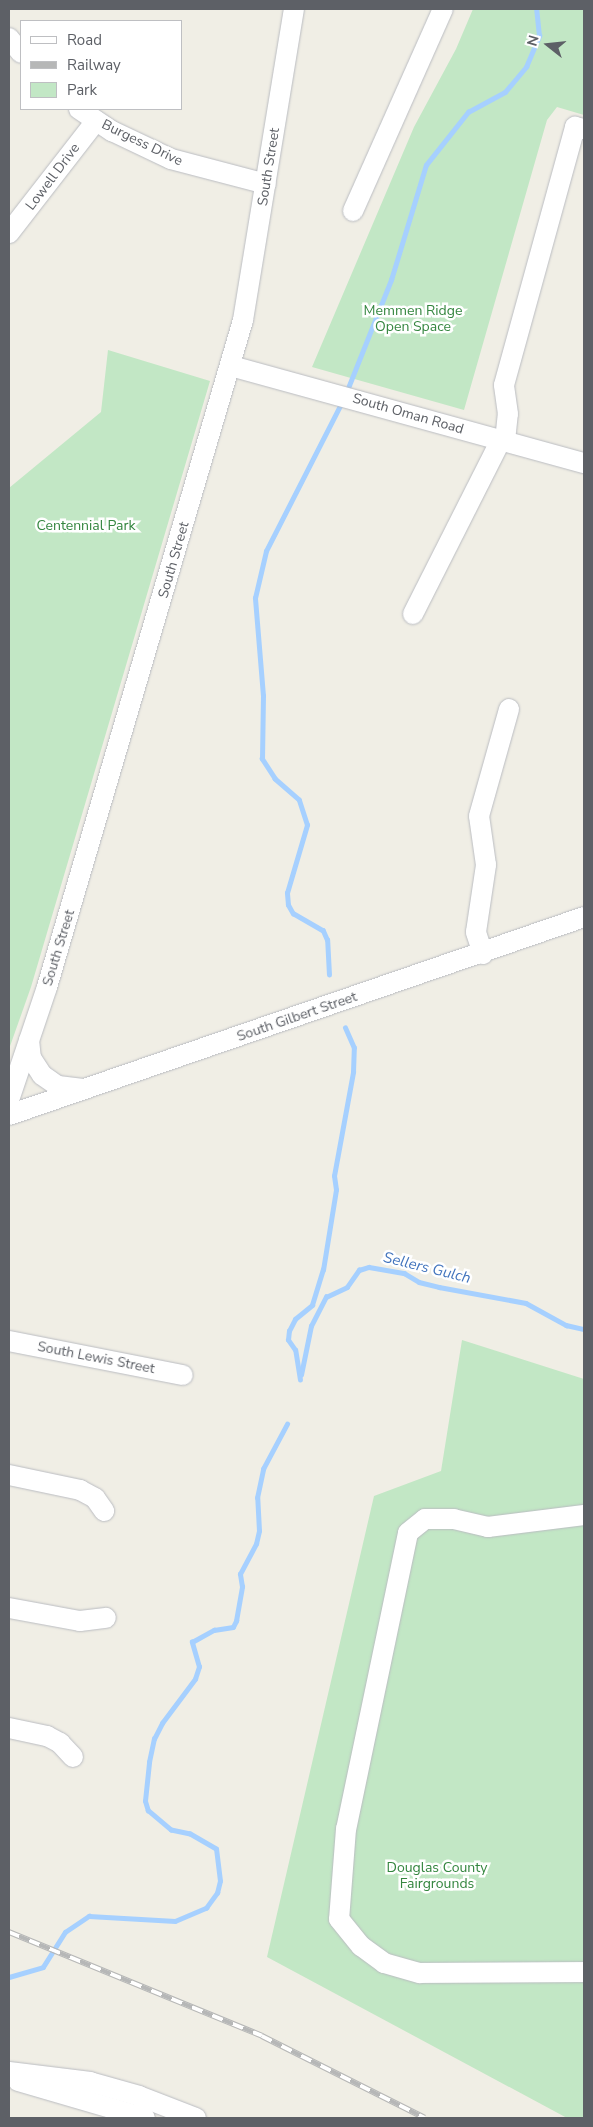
<!DOCTYPE html>
<html>
<head>
<meta charset="utf-8">
<style>
  body { margin:0 }
  #map { position:relative; width:593px; height:2127px; overflow:hidden; background:#f0eee5; font-family:"Nunito Sans",sans-serif }
  div>[style] { position:absolute }
  .green>* { inset:0; background:#c2e7c5 }
  .stream>* { height:4.5px; margin:-2.25px; padding:0 2.25px; transform-origin:2.25px; border-radius:2.25px; background:#a6d0ff }
  .roads { filter:drop-shadow(0 0 1px #babcc1) drop-shadow(0 0 1px #babcc1) }
  .minor>* { height:20px; margin:-10px; padding:0 10px; transform-origin:10px; border-radius:10px; background:#fff }
  .rail>* { height:5.5px; margin-top:-2.75px; transform-origin:0; background:repeating-linear-gradient(90deg,#fff 0 11px,#b6b7b7 0 22px); box-sizing:border-box; border-block:1px solid #b6b7b7 }
  span { translate:-50% -50%; white-space:nowrap; text-align:center; line-height:1.15; -webkit-text-stroke:5px #fff; paint-order:stroke }
  .street-label { font-size:14px; color:#5d6066 }
  .park-label { font-size:14px; color:#34863f }
  .water-label { font-size:15px; color:#4274bd; font-style:italic }
  .frame { position:absolute; inset:0; border:10px solid #5d6066; pointer-events:none }
  .legend { position:absolute; left:20px; top:20px; width:162px; height:90px; box-sizing:border-box; background:#fff; border:1px solid #bebfc2; margin:0; padding:6px 9px; list-style:none; font-size:15px; color:#5d6066 }
  .legend li { display:flex; align-items:center; gap:10px; height:25px }
  .legend b { width:25px; border:1px solid #bebfc2 }
  .north { position:absolute; left:523px; top:20px; width:50px; height:50px; -webkit-text-stroke:4px #fff; paint-order:stroke; rotate:286deg; font-size:14px; font-weight:700; line-height:20px; text-align:center; color:#5d6066 }
  .north::after { content:''; display:block; margin:auto; width:18px; height:22px; background:#5d6066; clip-path:polygon(50% 0,100% 100%,50% 72%,0 100%) }
</style>
</head>
<body>
<div id="map">
  <div class="green">
    <i style="clip-path:polygon(473px 9px,584px 9px,584px 115px,557px 107px,547px 120px,464px 410px,312px 367px,414px 127px,456px 49px)"></i>
    <i style="clip-path:polygon(108px 350px,210px 381px,31px 987px,9px 1049px,9px 488px,101px 412px)"></i>
    <i style="clip-path:polygon(462px 1340px,584px 1379px,584px 2118px,567px 2118px,267px 1957px,374px 1496px,441px 1471px)"></i>
  </div>
  <div class="stream">
    <i style="left:346px;top:393px;width:122px;rotate:-68.3deg"></i>
    <i style="left:391px;top:280px;width:120px;rotate:-73.1deg"></i>
    <i style="left:426px;top:165px;width:68px;rotate:-51.6deg"></i>
    <i style="left:468px;top:112px;width:42px;rotate:-28.4deg"></i>
    <i style="left:505px;top:92px;width:33px;rotate:-50deg"></i>
    <i style="left:526px;top:67px;width:34px;rotate:-67deg"></i>
    <i style="left:539px;top:36px;width:27px;rotate:-96deg"></i>
    <i style="left:329px;top:975px;width:35px;rotate:-93deg"></i>
    <i style="left:327px;top:940px;width:10px;rotate:-114deg"></i>
    <i style="left:323px;top:931px;width:34px;rotate:-150deg"></i>
    <i style="left:293px;top:914px;width:10px;rotate:-119deg"></i>
    <i style="left:288px;top:905px;width:12px;rotate:-95deg"></i>
    <i style="left:287px;top:893px;width:71px;rotate:-73.6deg"></i>
    <i style="left:307px;top:825px;width:26px;rotate:-108deg"></i>
    <i style="left:299px;top:800px;width:32px;rotate:-139deg"></i>
    <i style="left:275px;top:779px;width:24px;rotate:-123deg"></i>
    <i style="left:262px;top:759px;width:63px;rotate:-89.1deg"></i>
    <i style="left:263px;top:696px;width:98px;rotate:-94.7deg"></i>
    <i style="left:255px;top:598px;width:48px;rotate:-76.8deg"></i>
    <i style="left:266px;top:551px;width:167px;rotate:-63deg"></i>
    <i style="left:301px;top:1375px;width:50px;rotate:-78.5deg"></i>
    <i style="left:311px;top:1326px;width:33px;rotate:-63deg"></i>
    <i style="left:326px;top:1297px;width:23px;rotate:-25deg"></i>
    <i style="left:347px;top:1287px;width:21px;rotate:-55deg"></i>
    <i style="left:359px;top:1270px;width:10px;rotate:-17deg"></i>
    <i style="left:369px;top:1267px;width:36px;rotate:10deg"></i>
    <i style="left:404px;top:1273px;width:17px;rotate:31deg"></i>
    <i style="left:419px;top:1282px;width:21px;rotate:14deg"></i>
    <i style="left:439px;top:1287px;width:88px;rotate:10.4deg"></i>
    <i style="left:526px;top:1303px;width:46px;rotate:28.8deg"></i>
    <i style="left:566px;top:1325px;width:18px;rotate:13deg"></i>
    <i style="left:300px;top:1380px;width:30px;rotate:-99deg"></i>
    <i style="left:295px;top:1350px;width:12px;rotate:-125deg"></i>
    <i style="left:288px;top:1340px;width:9px;rotate:-84deg"></i>
    <i style="left:289px;top:1331px;width:13px;rotate:-63deg"></i>
    <i style="left:295px;top:1319px;width:22px;rotate:-39deg"></i>
    <i style="left:312px;top:1305px;width:37px;rotate:-73deg"></i>
    <i style="left:323px;top:1270px;width:81px;rotate:-80.8deg"></i>
    <i style="left:336px;top:1190px;width:14px;rotate:-98deg"></i>
    <i style="left:334px;top:1176px;width:106px;rotate:-79.6deg"></i>
    <i style="left:353px;top:1072px;width:24px;rotate:-88deg"></i>
    <i style="left:354px;top:1048px;width:22px;rotate:-114deg"></i>
    <i style="left:9px;top:1977px;width:35px;rotate:-16deg"></i>
    <i style="left:43px;top:1967px;width:41px;rotate:-57.8deg"></i>
    <i style="left:65px;top:1932px;width:29px;rotate:-34deg"></i>
    <i style="left:89px;top:1916px;width:86px;rotate:3.3deg"></i>
    <i style="left:175px;top:1921px;width:34px;rotate:-23deg"></i>
    <i style="left:206px;top:1908px;width:19px;rotate:-54deg"></i>
    <i style="left:217px;top:1893px;width:12px;rotate:-76deg"></i>
    <i style="left:220px;top:1881px;width:32px;rotate:-97deg"></i>
    <i style="left:216px;top:1849px;width:30px;rotate:-150deg"></i>
    <i style="left:190px;top:1834px;width:19px;rotate:-168deg"></i>
    <i style="left:171px;top:1830px;width:30px;rotate:-140deg"></i>
    <i style="left:148px;top:1811px;width:10px;rotate:-107deg"></i>
    <i style="left:145px;top:1801px;width:39px;rotate:-84deg"></i>
    <i style="left:149px;top:1762px;width:24px;rotate:-78deg"></i>
    <i style="left:154px;top:1739px;width:18px;rotate:-63deg"></i>
    <i style="left:162px;top:1723px;width:55px;rotate:-53.1deg"></i>
    <i style="left:195px;top:1679px;width:13px;rotate:-72deg"></i>
    <i style="left:199px;top:1667px;width:26px;rotate:-106deg"></i>
    <i style="left:192px;top:1642px;width:25px;rotate:-29deg"></i>
    <i style="left:214px;top:1630px;width:19px;rotate:-9deg"></i>
    <i style="left:233px;top:1627px;width:7px;rotate:-63deg"></i>
    <i style="left:236px;top:1621px;width:35px;rotate:-80deg"></i>
    <i style="left:242px;top:1587px;width:13px;rotate:-99deg"></i>
    <i style="left:240px;top:1574px;width:34px;rotate:-62deg"></i>
    <i style="left:256px;top:1544px;width:13px;rotate:-77deg"></i>
    <i style="left:259px;top:1531px;width:33px;rotate:-93deg"></i>
    <i style="left:257px;top:1498px;width:30px;rotate:-78deg"></i>
    <i style="left:263px;top:1469px;width:51px;rotate:-61.9deg"></i>
  </div>
  <div class="roads">
    <div class="minor">
      <i style="left:9px;top:38px;width:19px;rotate:51deg"></i>
      <i style="left:79px;top:109px;width:40px;rotate:34deg"></i>
      <i style="left:112px;top:131px;width:65px;rotate:25.4deg"></i>
      <i style="left:171px;top:159px;width:98px;rotate:14.7deg"></i>
      <i style="left:353px;top:211px;width:221px;rotate:-66deg"></i>
      <i style="left:9px;top:233px;width:142px;rotate:-52.2deg"></i>
      <i style="left:231px;top:366px;width:366px;rotate:15.4deg"></i>
      <i style="left:505px;top:441px;width:27px;rotate:-84deg"></i>
      <i style="left:508px;top:414px;width:29px;rotate:-98deg"></i>
      <i style="left:504px;top:385px;width:268px;rotate:-74.6deg"></i>
      <i style="left:575px;top:127px;width:9px;rotate:13deg"></i>
      <i style="left:413px;top:614px;width:195px;rotate:-63.2deg"></i>
      <i style="left:483px;top:954px;width:23px;rotate:-108deg"></i>
      <i style="left:476px;top:932px;width:68px;rotate:-81.5deg"></i>
      <i style="left:486px;top:865px;width:49px;rotate:-98.1deg"></i>
      <i style="left:479px;top:816px;width:111px;rotate:-74.3deg"></i>
      <i style="left:29px;top:1040px;width:18px;rotate:84deg"></i>
      <i style="left:31px;top:1058px;width:20px;rotate:57deg"></i>
      <i style="left:42px;top:1075px;width:19px;rotate:35deg"></i>
      <i style="left:58px;top:1086px;width:25px;rotate:7deg"></i>
      <i style="left:9px;top:1100px;width:119px;rotate:-71.4deg"></i>
      <i style="left:47px;top:987px;width:695px;rotate:-73.62deg"></i>
      <i style="left:243px;top:320px;width:315px;rotate:-80.7deg"></i>
      <i style="left:9px;top:1115px;width:608px;rotate:-19deg"></i>
      <i style="left:9px;top:1341px;width:177px;rotate:11.1deg"></i>
      <i style="left:9px;top:1475px;width:73px;rotate:11.9deg"></i>
      <i style="left:80px;top:1490px;width:17px;rotate:28deg"></i>
      <i style="left:95px;top:1498px;width:16px;rotate:55deg"></i>
      <i style="left:584px;top:1515px;width:97px;rotate:172.9deg"></i>
      <i style="left:488px;top:1527px;width:35px;rotate:-167deg"></i>
      <i style="left:454px;top:1519px;width:29px;rotate:180deg"></i>
      <i style="left:425px;top:1519px;width:22px;rotate:141deg"></i>
      <i style="left:408px;top:1533px;width:302px;rotate:101.8deg"></i>
      <i style="left:346px;top:1829px;width:90px;rotate:94.4deg"></i>
      <i style="left:339px;top:1919px;width:35px;rotate:51deg"></i>
      <i style="left:361px;top:1946px;width:29px;rotate:36deg"></i>
      <i style="left:384px;top:1963px;width:37px;rotate:16deg"></i>
      <i style="left:420px;top:1973px;width:164px;rotate:-0.3deg"></i>
      <i style="left:9px;top:1608px;width:72px;rotate:10.4deg"></i>
      <i style="left:80px;top:1621px;width:26px;rotate:-7deg"></i>
      <i style="left:9px;top:1728px;width:39px;rotate:12deg"></i>
      <i style="left:47px;top:1736px;width:15px;rotate:28deg"></i>
      <i style="left:60px;top:1743px;width:19px;rotate:47deg"></i>
      <i style="left:9px;top:2072px;width:82px;rotate:7deg"></i>
      <i style="left:90px;top:2082px;width:51px;rotate:15.9deg"></i>
      <i style="left:139px;top:2096px;width:61px;rotate:21.1deg"></i>
      <i style="left:18px;top:2081px;width:132px;rotate:16.2deg"></i>
    </div>
  </div>
  <div class="rail">
    <i style="left:9px;top:1932px;width:274px;rotate:22.3deg"></i>
    <i style="left:262px;top:2036px;width:182px;rotate:26.7deg"></i>
  </div>
  <div class="street-label">
    <span style="left:142px;top:143px;rotate:26deg">Burgess Drive</span>
    <span style="left:269px;top:167px;rotate:-81deg">South Street</span>
    <span style="left:53px;top:177px;rotate:-53deg">Lowell Drive</span>
    <span style="left:408px;top:414px;rotate:16deg">South Oman Road</span>
    <span style="left:174px;top:560px;rotate:-74deg">South Street</span>
    <span style="left:59px;top:948px;rotate:-73deg">South Street</span>
    <span style="left:297px;top:1017px;rotate:-19deg">South Gilbert Street</span>
    <span style="left:96px;top:1358px;rotate:11deg">South Lewis Street</span>
  </div>
  <div class="park-label">
    <span style="left:413px;top:319px">Memmen Ridge<br>Open Space</span>
    <span style="left:86px;top:526px">Centennial Park</span>
    <span style="left:437px;top:1876px">Douglas County<br>Fairgrounds</span>
  </div>
  <div class="water-label">
    <span style="left:427px;top:1268px;rotate:14deg">Sellers Gulch</span>
  </div>
  <div class="frame"></div>
  <ul class="legend">
  <li><b style="height:6px;background:#fff"></b>Road</li>
  <li><b style="height:6px;background:#b6b7b7"></b>Railway</li>
  <li><b style="height:14px;background:#c2e7c5"></b>Park</li>
  </ul>
  <div class="north">N</div>
</div>
</body>
</html>
